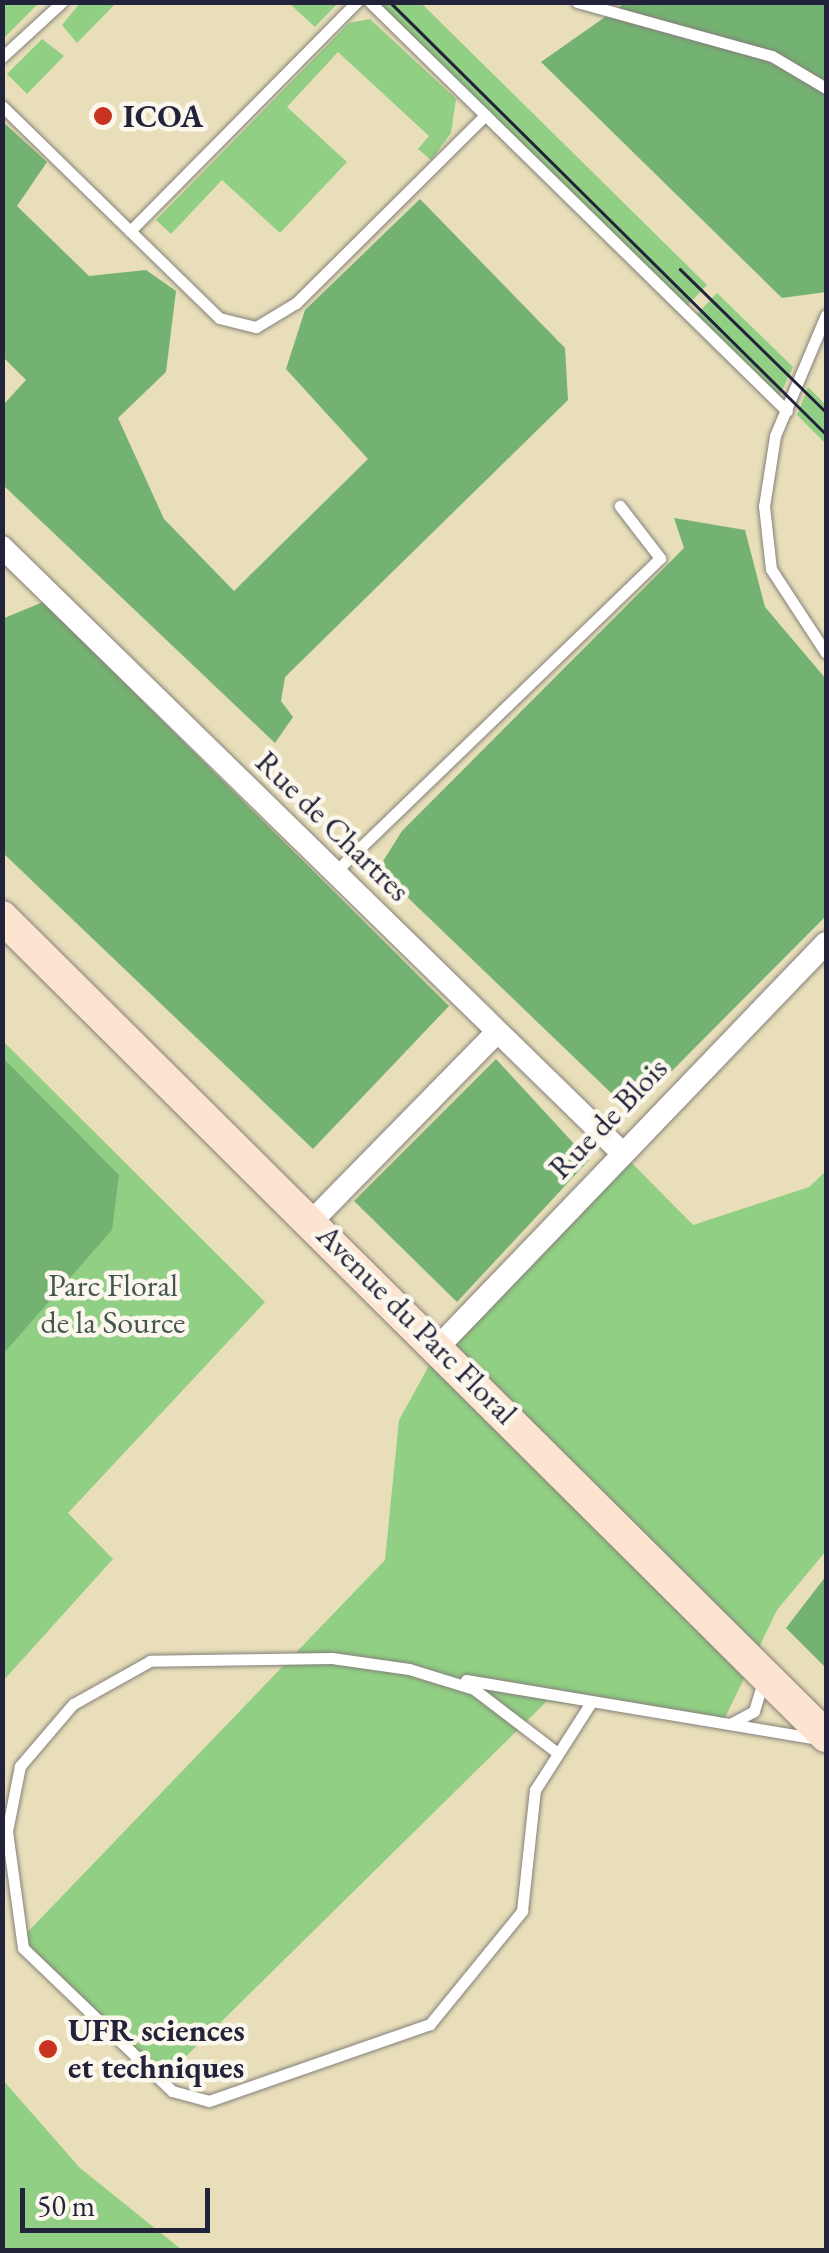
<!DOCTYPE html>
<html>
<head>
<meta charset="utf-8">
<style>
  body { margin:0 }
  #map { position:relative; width:829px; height:2253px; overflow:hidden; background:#e8deba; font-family:"EB Garamond",serif }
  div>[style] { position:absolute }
  .green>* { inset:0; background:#91cf84 }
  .forest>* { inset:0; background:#74b272 }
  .roads { filter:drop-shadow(0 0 2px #85807a) drop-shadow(0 0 2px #85807a) }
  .lane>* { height:11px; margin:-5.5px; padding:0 5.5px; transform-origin:5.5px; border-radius:5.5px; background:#fff }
  .street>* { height:22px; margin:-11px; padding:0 11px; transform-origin:11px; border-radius:11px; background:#fff }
  .secondary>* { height:32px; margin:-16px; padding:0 16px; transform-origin:16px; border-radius:16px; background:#fde4d1 }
  .tram>* { height:2.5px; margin:-1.25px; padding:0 1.25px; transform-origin:1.25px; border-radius:1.25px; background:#22223b }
  .dots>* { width:28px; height:28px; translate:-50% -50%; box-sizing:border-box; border:5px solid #fbf7ec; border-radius:50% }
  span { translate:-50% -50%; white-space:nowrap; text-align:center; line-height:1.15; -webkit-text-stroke:9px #fbf7ec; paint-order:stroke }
  .poi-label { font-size:32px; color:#22223b; font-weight:700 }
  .left { translate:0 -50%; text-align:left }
  .street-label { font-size:32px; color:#22223b }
  .park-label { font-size:32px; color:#435651 }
  .frame { position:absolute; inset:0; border:5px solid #22223b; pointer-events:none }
  .scale { position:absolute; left:20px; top:2188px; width:190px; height:45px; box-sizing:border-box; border:5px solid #22223b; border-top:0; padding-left:12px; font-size:30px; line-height:35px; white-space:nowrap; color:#22223b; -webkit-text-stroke:8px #fbf7ec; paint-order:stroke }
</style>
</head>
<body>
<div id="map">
  <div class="green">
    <i style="clip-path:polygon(3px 2px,39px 3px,3px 39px,2px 3px)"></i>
    <i style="clip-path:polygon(80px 3px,116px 3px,77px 43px,62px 25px)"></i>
    <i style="clip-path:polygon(289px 3px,338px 3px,315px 27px)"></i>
    <i style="clip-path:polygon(379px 3px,421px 3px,707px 285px,687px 306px)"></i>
    <i style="clip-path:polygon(370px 19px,456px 99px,451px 133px,431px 160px,418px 149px,429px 136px,338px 52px,287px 107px,347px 162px,280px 233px,222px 180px,171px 234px,156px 220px,349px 23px)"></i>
    <i style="clip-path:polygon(42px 39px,64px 56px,27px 94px,7px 74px)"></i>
    <i style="clip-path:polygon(717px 293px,793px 367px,779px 397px,696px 315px)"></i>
    <i style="clip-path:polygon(808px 387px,826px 405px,826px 444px,797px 415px)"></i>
    <i style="clip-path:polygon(3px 1041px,265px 1302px,68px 1513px,113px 1559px,3px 1681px)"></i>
    <i style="clip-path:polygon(619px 1150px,693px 1225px,809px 1187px,826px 1171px,826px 1551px,777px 1610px,721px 1726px,547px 1701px,160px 2082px,19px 1941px,385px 1560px,399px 1420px,441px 1344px)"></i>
    <i style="clip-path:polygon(2px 2079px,80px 2168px,182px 2250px,3px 2250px)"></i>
  </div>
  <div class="forest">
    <i style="clip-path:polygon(625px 3px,826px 3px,826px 292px,782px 298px,541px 62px)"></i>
    <i style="clip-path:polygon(2px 121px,47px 162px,17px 206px,89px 276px,146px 270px,176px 291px,166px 372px,118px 418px,164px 519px,234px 591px,368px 459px,286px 369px,305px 310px,420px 199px,565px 348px,568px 400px,285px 677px,281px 701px,293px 717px,275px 743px,3px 485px,3px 405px,26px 380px,3px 357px)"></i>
    <i style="clip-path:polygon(674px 518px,745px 530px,765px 607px,826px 679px,826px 916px,631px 1112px,378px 869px,402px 831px,684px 548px)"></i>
    <i style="clip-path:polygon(43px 602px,449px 1006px,313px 1149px,3px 853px,2px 619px)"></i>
    <i style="clip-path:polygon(3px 1058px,119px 1175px,112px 1230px,3px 1354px)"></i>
    <i style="clip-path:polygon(496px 1059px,589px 1160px,457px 1302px,354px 1201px)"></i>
    <i style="clip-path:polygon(826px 1576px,826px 1668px,786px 1628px)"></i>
  </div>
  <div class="roads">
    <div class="lane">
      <i style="left:370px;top:2px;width:584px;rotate:44.45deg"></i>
      <i style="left:577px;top:2px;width:202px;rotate:15.5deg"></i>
      <i style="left:772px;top:56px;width:63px;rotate:30.7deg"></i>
      <i style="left:2px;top:57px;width:81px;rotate:-42.5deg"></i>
      <i style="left:2px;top:106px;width:303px;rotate:44.3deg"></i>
      <i style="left:219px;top:318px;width:38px;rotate:14deg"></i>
      <i style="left:256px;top:327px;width:47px;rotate:-31deg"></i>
      <i style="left:296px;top:303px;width:267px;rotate:-44.8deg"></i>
      <i style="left:130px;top:231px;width:322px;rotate:-45.3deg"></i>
      <i style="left:826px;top:315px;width:131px;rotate:112.9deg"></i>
      <i style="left:775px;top:436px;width:71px;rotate:98.9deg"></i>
      <i style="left:764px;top:506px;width:63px;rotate:83.7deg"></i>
      <i style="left:771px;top:569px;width:100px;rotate:56.8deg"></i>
      <i style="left:334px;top:873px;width:453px;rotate:-44deg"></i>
      <i style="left:660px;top:558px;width:66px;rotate:-127.6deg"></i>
      <i style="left:466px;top:1680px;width:356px;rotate:9.5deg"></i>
      <i style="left:730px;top:1724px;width:27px;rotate:-28deg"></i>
      <i style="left:754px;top:1711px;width:28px;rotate:-73deg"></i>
      <i style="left:555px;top:1751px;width:102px;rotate:-142.6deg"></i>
      <i style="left:474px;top:1689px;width:68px;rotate:-162.9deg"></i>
      <i style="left:409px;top:1669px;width:78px;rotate:-171.9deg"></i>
      <i style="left:332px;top:1658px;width:182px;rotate:179.1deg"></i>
      <i style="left:150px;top:1661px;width:88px;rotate:150.8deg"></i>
      <i style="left:73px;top:1704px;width:82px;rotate:130.5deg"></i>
      <i style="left:20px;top:1766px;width:66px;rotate:101.3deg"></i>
      <i style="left:7px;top:1831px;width:118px;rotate:82.2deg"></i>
      <i style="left:23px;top:1948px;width:207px;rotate:43.8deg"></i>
      <i style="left:172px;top:2091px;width:38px;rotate:15deg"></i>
      <i style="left:209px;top:2101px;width:234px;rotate:-19.2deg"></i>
      <i style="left:430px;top:2024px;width:146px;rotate:-50.8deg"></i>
      <i style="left:522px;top:1911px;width:122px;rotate:-83.9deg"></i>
      <i style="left:535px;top:1790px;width:102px;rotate:-57.4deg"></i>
    </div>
    <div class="street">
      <i style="left:2px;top:547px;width:863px;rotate:44.34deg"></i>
      <i style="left:313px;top:1220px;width:263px;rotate:-45.6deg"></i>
      <i style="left:441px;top:1344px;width:556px;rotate:-46.17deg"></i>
    </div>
    <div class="secondary">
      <i style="left:2px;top:917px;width:1162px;rotate:44.83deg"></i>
    </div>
  </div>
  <div class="tram">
    <i style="left:390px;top:2px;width:614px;rotate:44.74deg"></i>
    <i style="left:680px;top:269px;width:204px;rotate:44.4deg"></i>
  </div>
  <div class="dots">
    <i style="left:103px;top:116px;background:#c8321e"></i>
    <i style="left:48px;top:2049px;background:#c8321e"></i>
  </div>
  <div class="poi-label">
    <span class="left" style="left:123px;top:116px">ICOA</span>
    <span class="left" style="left:68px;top:2049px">UFR sciences<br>et techniques</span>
  </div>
  <div class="street-label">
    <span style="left:333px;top:826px;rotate:44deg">Rue de Chartres</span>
    <span style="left:608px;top:1118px;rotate:-46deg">Rue de Blois</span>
    <span style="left:417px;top:1324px;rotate:45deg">Avenue du Parc Floral</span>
  </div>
  <div class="park-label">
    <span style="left:113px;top:1304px">Parc Floral<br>de la Source</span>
  </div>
  <div class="frame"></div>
  <div class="scale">50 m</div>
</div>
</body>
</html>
